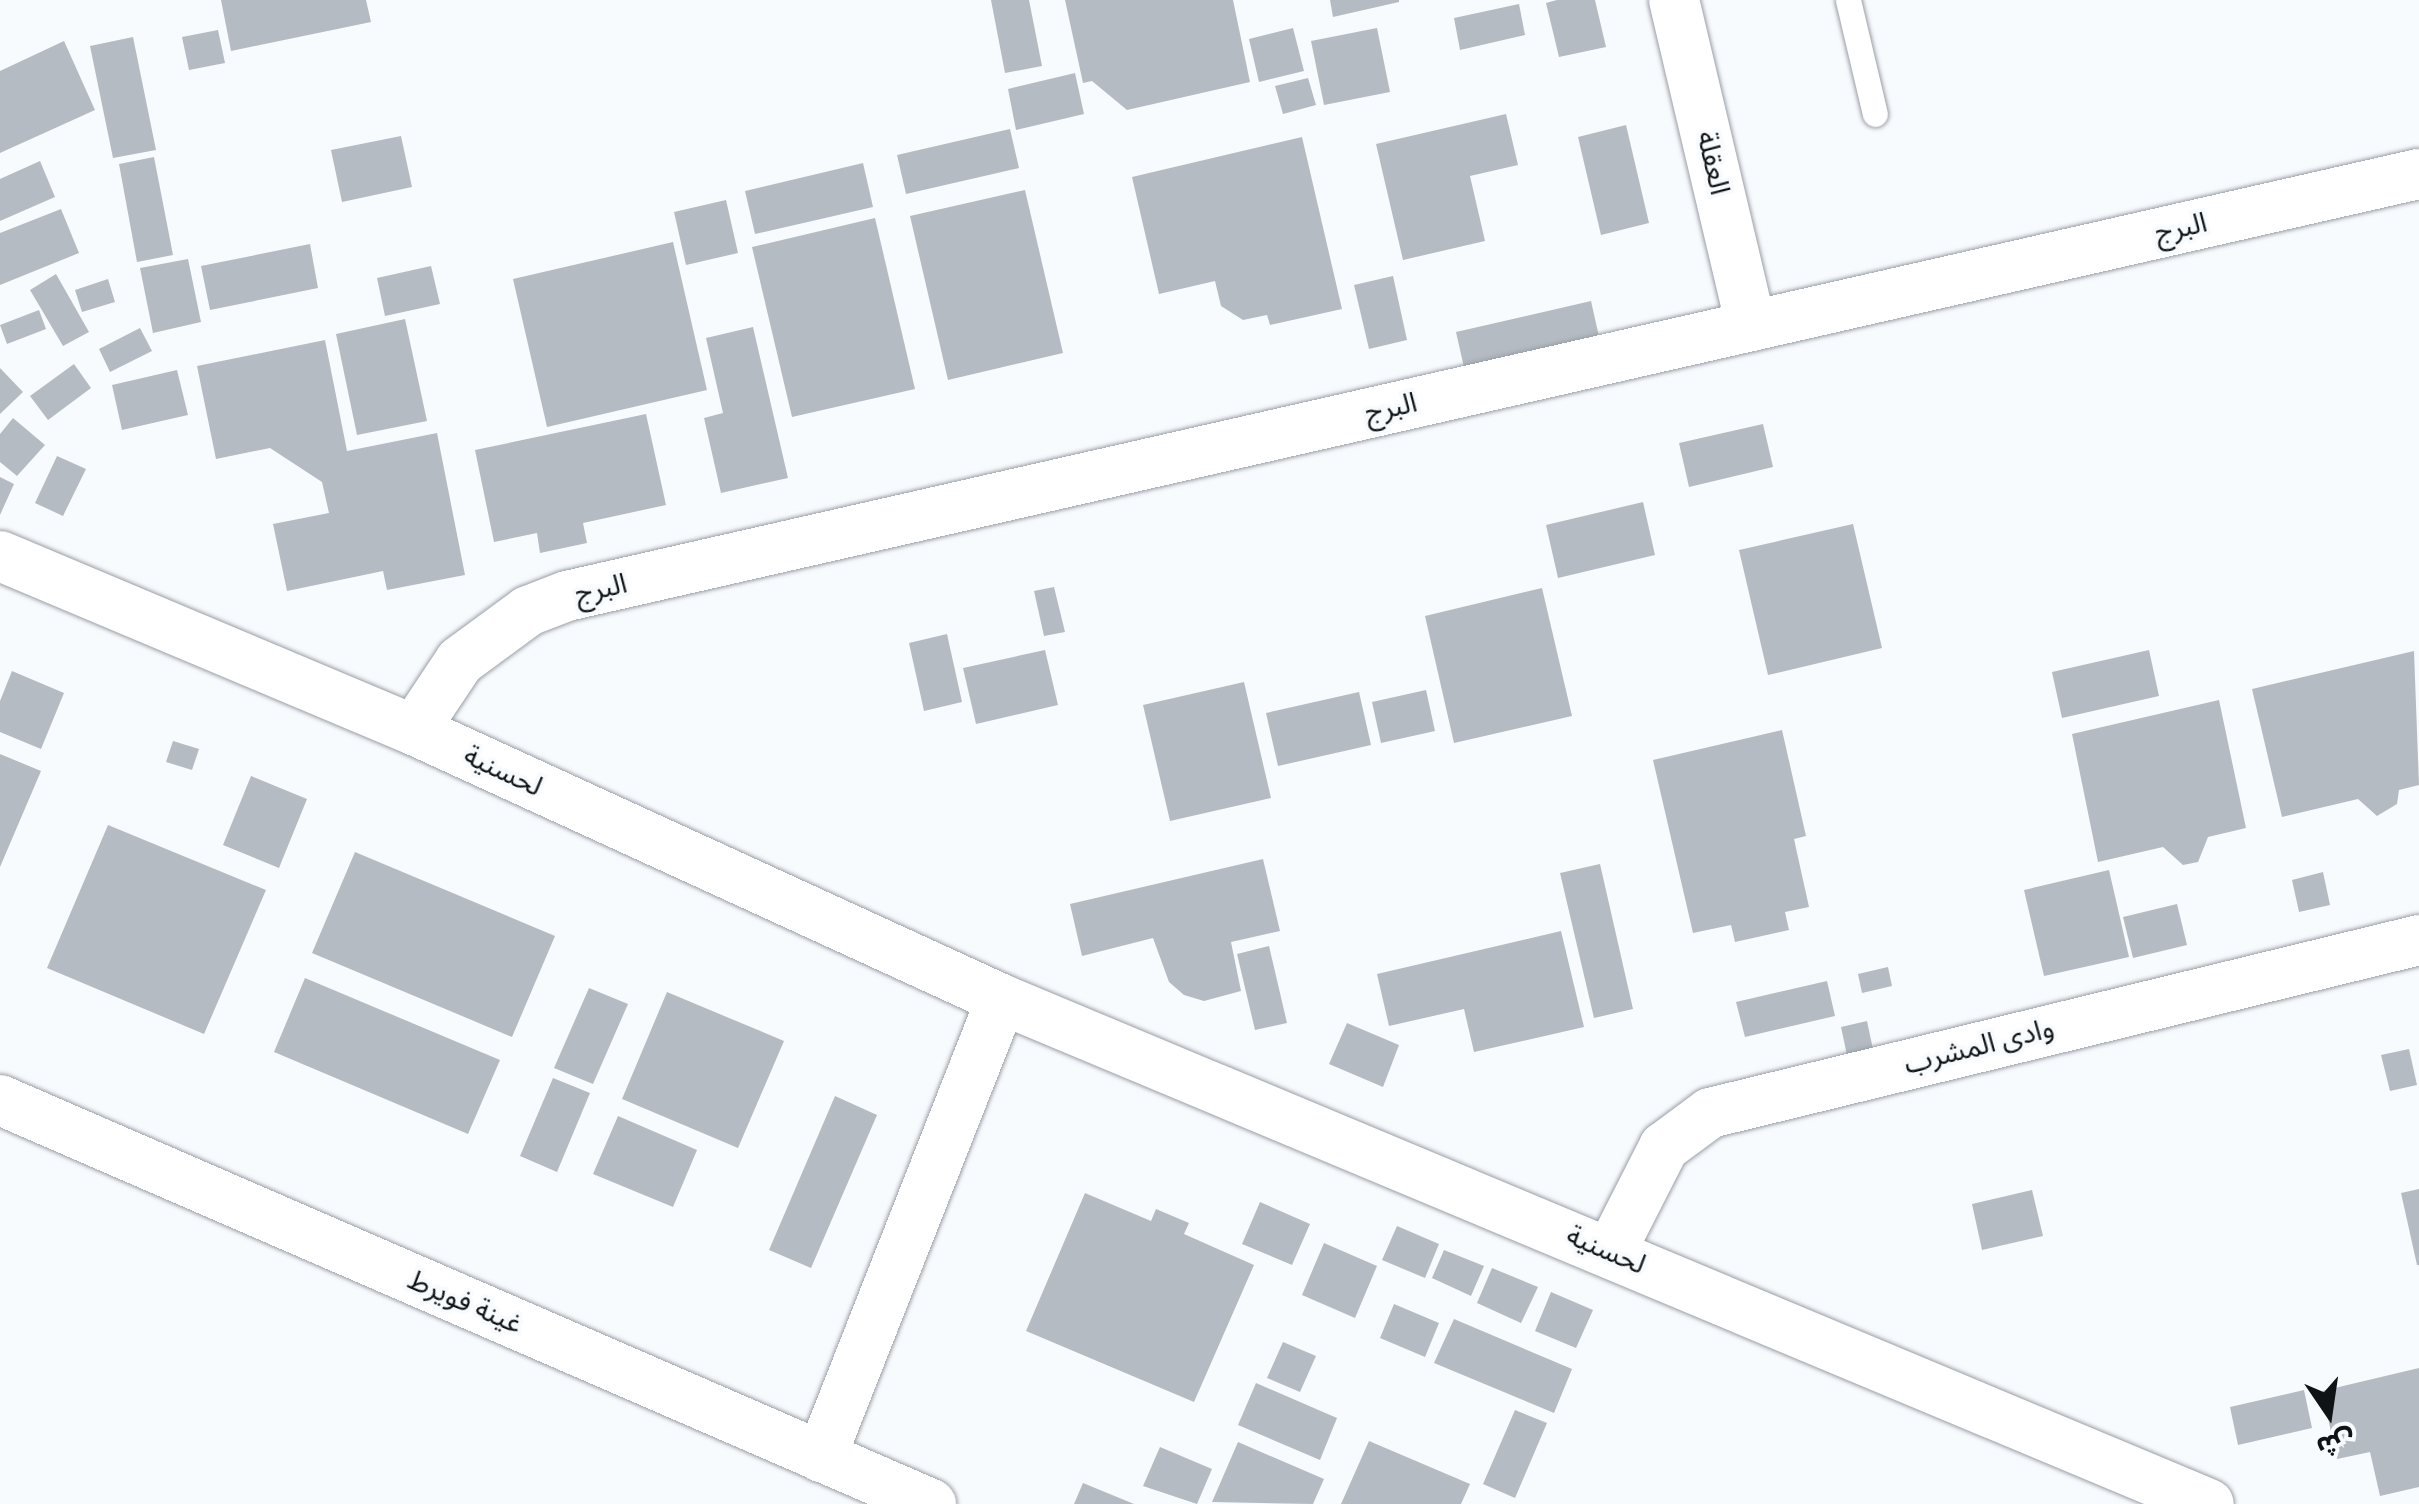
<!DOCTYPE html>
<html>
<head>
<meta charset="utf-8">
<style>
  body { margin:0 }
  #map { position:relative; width:2419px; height:1504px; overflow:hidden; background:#f8fbfe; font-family:"Fira Sans Condensed","Noto Sans Arabic",sans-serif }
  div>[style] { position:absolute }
  .building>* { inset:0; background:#b4bbc2 }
  .roads { filter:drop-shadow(0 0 2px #999fa6) drop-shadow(0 0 2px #999fa6) }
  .service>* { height:25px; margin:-12.5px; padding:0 12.5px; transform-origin:12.5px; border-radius:12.5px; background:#fff }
  .minor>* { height:50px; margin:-25px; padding:0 25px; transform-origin:25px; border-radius:25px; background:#fff }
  span { translate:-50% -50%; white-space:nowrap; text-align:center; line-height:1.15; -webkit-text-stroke:8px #f8fbfe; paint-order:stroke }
  .street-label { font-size:28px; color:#101315 }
  .north { position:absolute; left:2279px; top:1364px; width:100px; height:100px; -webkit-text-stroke:8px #f8fbfe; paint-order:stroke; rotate:167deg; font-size:28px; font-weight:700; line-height:40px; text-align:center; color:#101315 }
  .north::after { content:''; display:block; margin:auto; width:35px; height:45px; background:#101315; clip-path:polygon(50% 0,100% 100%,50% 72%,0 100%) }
</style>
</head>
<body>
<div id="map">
  <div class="building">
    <i style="clip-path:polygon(221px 0,366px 0,371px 22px,231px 51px)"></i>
    <i style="clip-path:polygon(991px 0,1029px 0,1042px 66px,1005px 73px)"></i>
    <i style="clip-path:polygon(1065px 0,1233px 0,1250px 82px,1127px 110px,1092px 81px,1083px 83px)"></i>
    <i style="clip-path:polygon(1330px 0,1399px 0,1399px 2px,1333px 17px)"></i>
    <i style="clip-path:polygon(1557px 0,1595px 0,1606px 47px,1559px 57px,1546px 3px)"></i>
    <i style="clip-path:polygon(1519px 4px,1525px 35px,1460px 50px,1454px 18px)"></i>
    <i style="clip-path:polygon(1293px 28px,1304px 71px,1259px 82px,1249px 39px)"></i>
    <i style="clip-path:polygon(1377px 28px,1390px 92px,1324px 105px,1311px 41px)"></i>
    <i style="clip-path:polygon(218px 30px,225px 63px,189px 70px,182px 37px)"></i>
    <i style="clip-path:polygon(133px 37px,156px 150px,113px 158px,90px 46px)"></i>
    <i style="clip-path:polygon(64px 41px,95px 110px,0 153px,0 71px)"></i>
    <i style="clip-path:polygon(1075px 73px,1084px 114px,1016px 130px,1008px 89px)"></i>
    <i style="clip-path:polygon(1308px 78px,1316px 105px,1283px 114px,1275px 86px)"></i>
    <i style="clip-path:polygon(1506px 114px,1518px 165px,1470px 176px,1485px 241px,1403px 260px,1376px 144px)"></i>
    <i style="clip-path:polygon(1626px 125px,1649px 223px,1601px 235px,1578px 137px)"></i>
    <i style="clip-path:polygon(1010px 129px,1019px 168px,906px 194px,897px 155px)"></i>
    <i style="clip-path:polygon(401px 136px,412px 187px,342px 202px,331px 150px)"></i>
    <i style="clip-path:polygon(1302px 137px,1342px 309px,1270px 325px,1267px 315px,1243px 320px,1221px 306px,1215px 281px,1159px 294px,1132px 177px)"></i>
    <i style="clip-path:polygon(154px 157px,173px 255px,137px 262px,119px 164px)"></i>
    <i style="clip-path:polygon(40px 161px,55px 197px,0 221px,0 179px)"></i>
    <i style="clip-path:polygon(863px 163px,873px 207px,755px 234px,745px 191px)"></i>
    <i style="clip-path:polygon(1025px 190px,1063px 353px,948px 380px,910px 216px)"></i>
    <i style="clip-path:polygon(726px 200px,738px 253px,686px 265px,674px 212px)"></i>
    <i style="clip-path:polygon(61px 209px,79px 253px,0 285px,0 233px)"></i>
    <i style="clip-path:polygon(875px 218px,915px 389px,792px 417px,752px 247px)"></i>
    <i style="clip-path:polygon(673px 242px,707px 390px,547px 427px,513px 279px)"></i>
    <i style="clip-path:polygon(310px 244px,318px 288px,210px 310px,201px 266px)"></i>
    <i style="clip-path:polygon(188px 259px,201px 322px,153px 333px,140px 268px)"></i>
    <i style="clip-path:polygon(431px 266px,440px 304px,385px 316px,377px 278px)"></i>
    <i style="clip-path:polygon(56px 274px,89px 332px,63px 346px,30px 290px)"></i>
    <i style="clip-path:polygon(1393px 276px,1407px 340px,1369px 349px,1354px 285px)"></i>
    <i style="clip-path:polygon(108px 279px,115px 302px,82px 312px,75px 290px)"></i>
    <i style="clip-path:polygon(1591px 301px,1600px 341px,1465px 372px,1456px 332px)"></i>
    <i style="clip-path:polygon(39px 310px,46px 329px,7px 344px,0 325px)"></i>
    <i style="clip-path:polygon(405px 319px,427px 421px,357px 435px,336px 334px)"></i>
    <i style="clip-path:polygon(753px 327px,788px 478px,721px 493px,704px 418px,723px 413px,706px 338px)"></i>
    <i style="clip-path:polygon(140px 328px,152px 351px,110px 372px,99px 349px)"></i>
    <i style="clip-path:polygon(325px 340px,347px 451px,437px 433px,465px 575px,387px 590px,383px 571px,287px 591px,273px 524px,329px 513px,322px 482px,270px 448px,216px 459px,197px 366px)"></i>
    <i style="clip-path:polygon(74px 364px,91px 388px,48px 420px,30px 396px)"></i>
    <i style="clip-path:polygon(0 368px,23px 392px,0 414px)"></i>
    <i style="clip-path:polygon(177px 370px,188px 415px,122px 430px,112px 385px)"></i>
    <i style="clip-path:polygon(646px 414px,666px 505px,583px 523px,587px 543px,540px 553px,537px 533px,494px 542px,475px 450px)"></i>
    <i style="clip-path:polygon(13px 418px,45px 445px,17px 476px,0 462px,0 434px)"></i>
    <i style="clip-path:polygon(1763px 424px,1773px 467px,1689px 487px,1679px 443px)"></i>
    <i style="clip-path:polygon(57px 456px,86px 469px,63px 516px,35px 503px)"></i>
    <i style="clip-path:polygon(0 477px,14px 484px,0 515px)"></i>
    <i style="clip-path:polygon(1643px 502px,1655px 555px,1558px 578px,1546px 525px)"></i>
    <i style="clip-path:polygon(1853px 524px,1882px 648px,1768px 675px,1739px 550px)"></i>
    <i style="clip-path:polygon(1054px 587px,1065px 632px,1044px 636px,1034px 591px)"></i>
    <i style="clip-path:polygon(1542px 588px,1572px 716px,1454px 743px,1425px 616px)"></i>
    <i style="clip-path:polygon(947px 634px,962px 702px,924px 711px,909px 643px)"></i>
    <i style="clip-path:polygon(1045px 650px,1058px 705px,976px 724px,963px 668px)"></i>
    <i style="clip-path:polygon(2149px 650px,2159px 696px,2062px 718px,2052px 672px)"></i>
    <i style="clip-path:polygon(2414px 651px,2419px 785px,2399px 790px,2397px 804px,2377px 816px,2358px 799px,2282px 817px,2252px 689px)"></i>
    <i style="clip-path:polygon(12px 671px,64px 693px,41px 749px,0 732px,0 701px)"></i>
    <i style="clip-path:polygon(1244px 682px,1271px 798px,1170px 821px,1143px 705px)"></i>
    <i style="clip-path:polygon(1426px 690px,1435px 731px,1381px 743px,1372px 702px)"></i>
    <i style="clip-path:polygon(1359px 692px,1371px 745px,1278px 766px,1266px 713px)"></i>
    <i style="clip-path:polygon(2219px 700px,2246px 828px,2208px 837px,2198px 862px,2183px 865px,2163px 847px,2098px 862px,2072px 734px)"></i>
    <i style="clip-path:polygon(1782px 730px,1806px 836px,1794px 839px,1809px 907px,1785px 912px,1789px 930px,1735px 942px,1731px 925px,1693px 933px,1653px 760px)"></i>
    <i style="clip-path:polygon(173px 741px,199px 749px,192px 770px,166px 762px)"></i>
    <i style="clip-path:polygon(0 754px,41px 771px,0 867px)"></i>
    <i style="clip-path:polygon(251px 776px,307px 799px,279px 868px,223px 845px)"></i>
    <i style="clip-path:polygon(108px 825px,266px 890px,204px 1034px,47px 968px)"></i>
    <i style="clip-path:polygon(355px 852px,555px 936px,512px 1037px,312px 953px)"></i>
    <i style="clip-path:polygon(1263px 859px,1280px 931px,1231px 942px,1241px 991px,1204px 1001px,1184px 995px,1169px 982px,1153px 938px,1082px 956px,1070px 904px)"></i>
    <i style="clip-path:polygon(1600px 864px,1633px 1009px,1594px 1018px,1560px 873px)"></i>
    <i style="clip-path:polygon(2109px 870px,2129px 957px,2044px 976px,2024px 890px)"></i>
    <i style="clip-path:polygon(2323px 872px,2330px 905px,2299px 912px,2292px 880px)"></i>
    <i style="clip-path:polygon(2177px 904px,2187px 945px,2133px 958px,2123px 917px)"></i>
    <i style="clip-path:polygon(1561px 931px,1584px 1027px,1474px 1052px,1464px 1009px,1389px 1026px,1377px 974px)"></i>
    <i style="clip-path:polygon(1269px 946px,1287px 1023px,1255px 1030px,1237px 954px)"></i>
    <i style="clip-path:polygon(1888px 967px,1892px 986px,1862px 993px,1858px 974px)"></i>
    <i style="clip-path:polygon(305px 978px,500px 1060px,468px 1134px,274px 1052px)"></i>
    <i style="clip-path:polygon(1827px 981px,1835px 1016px,1745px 1037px,1736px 1002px)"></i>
    <i style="clip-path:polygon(589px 988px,628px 1004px,593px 1084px,554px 1068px)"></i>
    <i style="clip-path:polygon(667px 992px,784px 1041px,738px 1148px,622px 1099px)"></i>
    <i style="clip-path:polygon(1867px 1021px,1874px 1054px,1848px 1060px,1841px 1027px)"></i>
    <i style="clip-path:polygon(1347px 1023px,1399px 1045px,1383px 1087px,1329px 1064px)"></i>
    <i style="clip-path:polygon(2409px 1049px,2417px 1085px,2390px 1091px,2381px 1055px)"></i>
    <i style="clip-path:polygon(553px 1078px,590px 1093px,557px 1172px,520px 1156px)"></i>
    <i style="clip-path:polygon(835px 1096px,877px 1115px,811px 1268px,769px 1250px)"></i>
    <i style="clip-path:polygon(618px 1116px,697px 1150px,673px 1207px,593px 1174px)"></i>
    <i style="clip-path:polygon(2419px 1189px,2419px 1265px,2417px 1265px,2401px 1193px)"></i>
    <i style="clip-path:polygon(2032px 1190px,2043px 1236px,1982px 1250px,1972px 1204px)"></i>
    <i style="clip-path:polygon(1085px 1193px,1151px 1221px,1156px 1209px,1189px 1223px,1184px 1234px,1254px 1265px,1194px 1402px,1026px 1331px)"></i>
    <i style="clip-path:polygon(1260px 1202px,1310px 1224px,1292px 1265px,1242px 1244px)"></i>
    <i style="clip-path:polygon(1397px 1226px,1439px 1244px,1425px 1278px,1382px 1260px)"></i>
    <i style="clip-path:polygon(1324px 1243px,1377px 1266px,1355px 1318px,1302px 1295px)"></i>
    <i style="clip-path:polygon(1444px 1250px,1484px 1266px,1471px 1296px,1432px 1278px)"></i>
    <i style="clip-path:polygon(1492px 1268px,1538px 1287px,1521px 1323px,1477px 1303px)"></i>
    <i style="clip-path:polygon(1551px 1292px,1593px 1310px,1576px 1348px,1535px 1331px)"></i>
    <i style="clip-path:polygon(1394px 1304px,1439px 1323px,1425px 1357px,1380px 1338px)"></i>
    <i style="clip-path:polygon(1454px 1319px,1572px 1369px,1554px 1413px,1434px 1363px)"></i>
    <i style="clip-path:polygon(1283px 1342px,1316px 1356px,1300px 1392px,1267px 1378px)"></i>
    <i style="clip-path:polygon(2419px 1368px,2419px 1487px,2380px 1496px,2370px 1452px,2337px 1459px,2322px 1391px)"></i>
    <i style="clip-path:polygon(1256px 1383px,1337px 1418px,1320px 1460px,1238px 1425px)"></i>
    <i style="clip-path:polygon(2304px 1390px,2312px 1428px,2238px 1445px,2230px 1407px)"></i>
    <i style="clip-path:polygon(1515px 1410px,1547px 1423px,1515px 1498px,1483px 1484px)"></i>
    <i style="clip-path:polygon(1369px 1441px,1470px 1484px,1461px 1504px,1341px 1504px)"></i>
    <i style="clip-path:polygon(1238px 1442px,1324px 1479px,1313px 1504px,1212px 1502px)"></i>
    <i style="clip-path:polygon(1160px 1447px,1212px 1469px,1197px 1504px,1143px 1486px)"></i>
    <i style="clip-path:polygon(1083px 1483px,1134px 1504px,1074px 1504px)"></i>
  </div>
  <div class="roads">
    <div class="service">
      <i style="left:1848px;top:0;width:117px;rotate:76.7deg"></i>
    </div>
    <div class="minor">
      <i style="left:1674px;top:0;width:335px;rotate:76.7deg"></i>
      <i style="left:0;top:556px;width:449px;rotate:22.8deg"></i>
      <i style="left:414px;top:730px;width:646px;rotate:24.62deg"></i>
      <i style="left:1001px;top:999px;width:1309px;rotate:22.69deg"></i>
      <i style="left:414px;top:730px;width:83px;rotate:-56.3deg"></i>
      <i style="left:460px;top:661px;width:84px;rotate:-36.3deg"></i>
      <i style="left:528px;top:611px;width:42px;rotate:-21deg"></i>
      <i style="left:567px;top:596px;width:1899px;rotate:-12.84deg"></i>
      <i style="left:0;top:1100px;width:1015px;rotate:23.46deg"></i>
      <i style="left:1611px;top:1251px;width:117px;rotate:-63deg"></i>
      <i style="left:1664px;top:1147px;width:57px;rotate:-36.5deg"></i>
      <i style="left:1710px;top:1113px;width:730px;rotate:-13.71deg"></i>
      <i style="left:821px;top:1457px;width:492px;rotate:-68.5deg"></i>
    </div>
  </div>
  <div class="street-label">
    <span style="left:1713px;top:163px;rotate:77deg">العقلة</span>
    <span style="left:2181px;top:228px;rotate:-13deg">البرج</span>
    <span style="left:1391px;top:408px;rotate:-13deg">البرج</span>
    <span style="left:601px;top:589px;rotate:-13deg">البرج</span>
    <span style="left:503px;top:771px;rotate:25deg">لحسنية</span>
    <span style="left:1979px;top:1046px;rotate:-14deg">وادى المشرب</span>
    <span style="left:1606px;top:1250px;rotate:23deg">لحسنية</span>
    <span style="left:465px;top:1302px;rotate:23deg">غينة فويرط</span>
  </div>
  <div class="north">ش</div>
</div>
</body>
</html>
